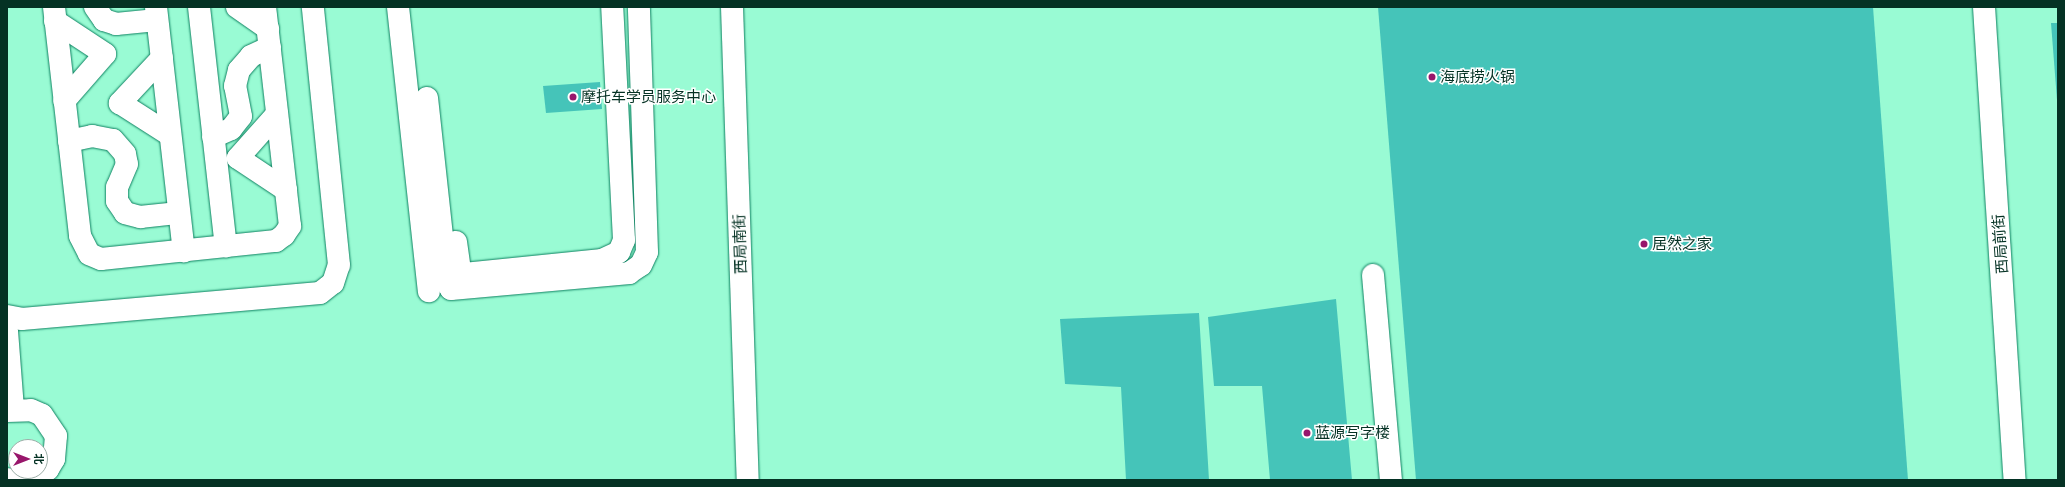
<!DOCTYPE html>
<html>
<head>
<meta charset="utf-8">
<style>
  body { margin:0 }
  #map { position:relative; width:2065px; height:487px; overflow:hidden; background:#99fbd4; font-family:"Titillium Web","Noto Sans SC",sans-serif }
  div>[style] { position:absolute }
  .building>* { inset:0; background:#45c4b9 }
  .roads { filter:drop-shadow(0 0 1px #0e8261) drop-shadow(0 0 1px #0e8261) }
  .minor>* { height:22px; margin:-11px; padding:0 11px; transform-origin:11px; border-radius:11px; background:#fff }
  .dots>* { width:11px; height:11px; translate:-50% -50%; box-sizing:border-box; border:2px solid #fff; border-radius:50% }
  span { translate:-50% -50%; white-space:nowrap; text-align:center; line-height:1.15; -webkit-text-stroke:3px #fff; paint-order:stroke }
  .poi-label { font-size:15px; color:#053224 }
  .left { translate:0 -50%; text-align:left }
  .street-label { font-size:15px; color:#053224 }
  .frame { position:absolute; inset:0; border:8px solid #053224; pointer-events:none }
  .north { position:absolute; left:8px; top:439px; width:40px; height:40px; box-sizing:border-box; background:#fff; border:1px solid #9bada7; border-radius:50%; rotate:90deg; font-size:11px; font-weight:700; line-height:16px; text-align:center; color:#053224 }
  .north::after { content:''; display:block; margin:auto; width:14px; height:18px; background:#98166b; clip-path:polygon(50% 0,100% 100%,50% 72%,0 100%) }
</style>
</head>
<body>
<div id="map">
  <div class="building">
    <i style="clip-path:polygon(1378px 7px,1873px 7px,1908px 480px,1416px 480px)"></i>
    <i style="clip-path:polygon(2051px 23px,2058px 23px,2058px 100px,2057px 100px)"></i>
    <i style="clip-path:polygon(600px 82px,602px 109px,546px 113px,543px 86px)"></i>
    <i style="clip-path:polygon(1336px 299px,1352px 480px,1270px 480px,1262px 386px,1214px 386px,1208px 317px)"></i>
    <i style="clip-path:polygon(1199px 313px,1209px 480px,1126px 480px,1121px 387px,1065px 384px,1060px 319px)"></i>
  </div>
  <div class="roads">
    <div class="minor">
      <i style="left:54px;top:7px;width:230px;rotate:83.5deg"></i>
      <i style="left:80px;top:236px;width:20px;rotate:63deg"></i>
      <i style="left:89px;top:254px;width:13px;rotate:23deg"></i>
      <i style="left:101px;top:259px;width:176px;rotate:-5.9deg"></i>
      <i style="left:276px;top:241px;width:10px;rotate:-37deg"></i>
      <i style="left:284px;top:235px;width:11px;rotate:-56deg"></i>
      <i style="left:290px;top:226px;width:220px;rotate:-96.5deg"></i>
      <i style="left:95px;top:7px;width:16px;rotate:55deg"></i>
      <i style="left:104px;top:20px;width:13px;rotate:18deg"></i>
      <i style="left:116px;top:24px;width:41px;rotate:-5.6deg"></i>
      <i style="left:156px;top:7px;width:246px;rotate:83.5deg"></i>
      <i style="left:199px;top:7px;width:241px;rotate:83.6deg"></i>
      <i style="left:237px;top:7px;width:38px;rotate:35deg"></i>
      <i style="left:398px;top:7px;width:286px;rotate:83.8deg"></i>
      <i style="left:732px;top:7px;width:473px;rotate:88.1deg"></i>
      <i style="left:1984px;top:7px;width:474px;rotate:86.3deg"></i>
      <i style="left:55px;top:21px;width:60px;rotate:33.4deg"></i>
      <i style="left:105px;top:54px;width:62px;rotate:131.1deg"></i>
      <i style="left:162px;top:58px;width:62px;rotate:133deg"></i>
      <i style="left:120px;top:103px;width:59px;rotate:32.6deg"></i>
      <i style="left:427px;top:98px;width:186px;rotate:83.8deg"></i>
      <i style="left:447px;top:283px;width:7px;rotate:56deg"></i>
      <i style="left:451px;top:289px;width:179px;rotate:-5.1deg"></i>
      <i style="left:629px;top:273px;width:14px;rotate:-34deg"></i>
      <i style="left:641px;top:265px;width:14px;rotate:-65deg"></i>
      <i style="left:647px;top:252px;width:245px;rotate:-91.9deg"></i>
      <i style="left:277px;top:114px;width:59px;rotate:131.6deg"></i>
      <i style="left:238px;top:158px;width:58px;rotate:33.7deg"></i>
      <i style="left:213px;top:137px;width:20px;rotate:-24deg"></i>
      <i style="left:231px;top:129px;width:16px;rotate:-52deg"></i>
      <i style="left:241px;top:116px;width:31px;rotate:-101deg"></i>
      <i style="left:235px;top:86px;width:16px;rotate:-76deg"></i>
      <i style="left:239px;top:70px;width:18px;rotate:-49deg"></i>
      <i style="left:251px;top:56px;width:21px;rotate:-25deg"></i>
      <i style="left:69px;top:141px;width:24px;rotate:-12deg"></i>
      <i style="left:92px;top:136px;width:21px;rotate:11deg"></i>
      <i style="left:113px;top:140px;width:18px;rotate:49deg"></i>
      <i style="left:125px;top:154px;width:10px;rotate:79deg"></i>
      <i style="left:127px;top:164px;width:25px;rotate:113deg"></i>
      <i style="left:117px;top:187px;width:14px;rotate:90deg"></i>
      <i style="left:117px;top:201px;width:14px;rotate:56deg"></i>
      <i style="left:125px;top:213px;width:16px;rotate:15deg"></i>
      <i style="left:140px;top:217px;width:39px;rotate:-6deg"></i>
      <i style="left:456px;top:242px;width:28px;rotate:82deg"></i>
      <i style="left:460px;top:270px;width:6px;rotate:45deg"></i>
      <i style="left:464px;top:274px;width:139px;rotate:-5.8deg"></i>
      <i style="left:602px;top:260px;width:19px;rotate:-25deg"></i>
      <i style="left:619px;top:252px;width:13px;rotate:-67deg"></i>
      <i style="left:624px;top:240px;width:233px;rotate:-92.9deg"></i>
      <i style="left:1373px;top:275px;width:206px;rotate:85deg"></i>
      <i style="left:7px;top:316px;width:15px;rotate:11deg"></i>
      <i style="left:22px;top:319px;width:299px;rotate:-5deg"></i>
      <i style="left:320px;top:293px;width:16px;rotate:-38deg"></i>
      <i style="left:333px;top:283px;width:19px;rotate:-72deg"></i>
      <i style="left:339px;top:265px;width:259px;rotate:-95.8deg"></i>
      <i style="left:7px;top:331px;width:78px;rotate:85.6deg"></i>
      <i style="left:7px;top:411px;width:24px;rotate:-2deg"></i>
      <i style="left:31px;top:410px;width:12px;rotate:24deg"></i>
      <i style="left:42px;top:415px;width:25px;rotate:56deg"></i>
      <i style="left:56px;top:436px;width:23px;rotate:95deg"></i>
      <i style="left:54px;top:459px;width:12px;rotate:121deg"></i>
      <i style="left:48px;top:469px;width:21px;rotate:149deg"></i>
      <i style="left:7px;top:479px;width:3px;rotate:18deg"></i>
    </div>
  </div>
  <div class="dots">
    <i style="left:1432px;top:77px;background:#98166b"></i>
    <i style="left:573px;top:97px;background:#98166b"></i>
    <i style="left:1644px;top:244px;background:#98166b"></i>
    <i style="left:1307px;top:433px;background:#98166b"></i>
  </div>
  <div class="poi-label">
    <span class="left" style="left:1440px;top:77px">海底捞火锅</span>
    <span class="left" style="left:581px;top:97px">摩托车学员服务中心</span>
    <span class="left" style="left:1652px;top:244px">居然之家</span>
    <span class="left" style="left:1315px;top:433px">蓝源写字楼</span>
  </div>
  <div class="street-label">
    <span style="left:740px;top:244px;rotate:-92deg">西局南街</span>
    <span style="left:2000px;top:244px;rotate:-94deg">西局前街</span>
  </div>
  <div class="frame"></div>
  <div class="north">北</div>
</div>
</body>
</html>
